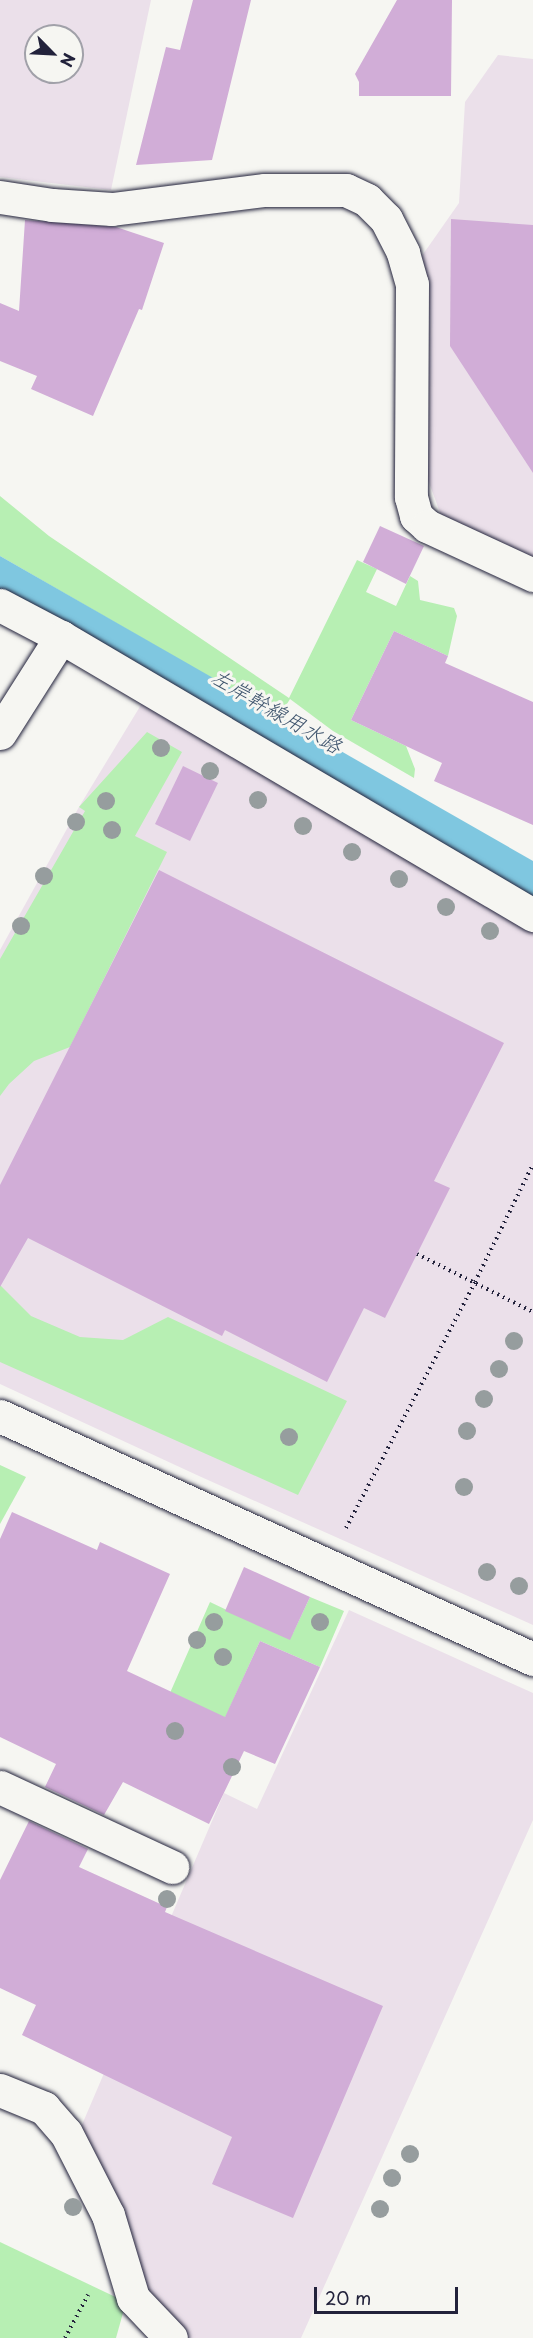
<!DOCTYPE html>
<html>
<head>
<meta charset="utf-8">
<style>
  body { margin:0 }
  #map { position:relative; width:533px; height:2338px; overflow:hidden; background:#f6f6f2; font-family:"Playpen Sans","Klee One",sans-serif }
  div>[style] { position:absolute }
  .built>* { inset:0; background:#ebe0ea }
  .green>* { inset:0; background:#b7efb3 }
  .water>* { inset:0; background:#7fc7e0 }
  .building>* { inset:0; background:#d1add7 }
  .path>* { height:4px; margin-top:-2px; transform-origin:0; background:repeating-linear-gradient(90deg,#22223b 0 1.5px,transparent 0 6px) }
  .roads { filter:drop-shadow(0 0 2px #22223b) drop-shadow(0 0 2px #22223b) }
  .street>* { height:33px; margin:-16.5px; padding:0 16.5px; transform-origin:16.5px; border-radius:16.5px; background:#f6f6f2 }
  .secondary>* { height:33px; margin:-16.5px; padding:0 16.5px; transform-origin:16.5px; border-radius:16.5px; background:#f6f6f2 }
  .trees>* { width:18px; height:18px; margin:-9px; border-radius:50%; background:#969d9e }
  span { translate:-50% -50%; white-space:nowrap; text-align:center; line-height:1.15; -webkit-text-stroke:6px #f6f6f2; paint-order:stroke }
  .water-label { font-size:21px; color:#3e546d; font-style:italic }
  .north { position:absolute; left:24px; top:24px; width:60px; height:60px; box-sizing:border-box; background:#f6f6f2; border:2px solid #a1a1a9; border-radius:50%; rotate:114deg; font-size:16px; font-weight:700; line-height:24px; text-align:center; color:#22223b }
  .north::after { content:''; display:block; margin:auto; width:21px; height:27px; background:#22223b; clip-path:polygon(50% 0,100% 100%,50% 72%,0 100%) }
  .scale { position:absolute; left:314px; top:2287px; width:144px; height:27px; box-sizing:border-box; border:3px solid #22223b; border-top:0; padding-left:8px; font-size:18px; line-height:21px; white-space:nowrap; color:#22223b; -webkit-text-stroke:4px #f6f6f2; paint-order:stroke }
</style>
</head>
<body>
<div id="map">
  <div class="built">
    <i style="clip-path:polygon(evenodd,0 0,151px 0,111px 190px,0 177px,0 0,36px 36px,72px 36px,72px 72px,36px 72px,36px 36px)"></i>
    <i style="clip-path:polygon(498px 55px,533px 59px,533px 575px,442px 518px,427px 477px,419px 260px,459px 203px,465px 102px)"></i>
    <i style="clip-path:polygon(150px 690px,533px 915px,533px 1625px,199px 1476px,0 1384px,0 950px,79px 807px)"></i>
    <i style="clip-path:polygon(349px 1610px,533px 1693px,533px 1820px,301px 2338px,171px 2338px,133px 2298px,78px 2134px,224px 1793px,257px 1809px)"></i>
  </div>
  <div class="green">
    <i style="clip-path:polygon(0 496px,49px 536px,289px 698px,357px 560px,377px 569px,366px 592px,396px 606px,410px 576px,418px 581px,420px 600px,454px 608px,457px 616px,448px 656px,394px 631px,351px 720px,406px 746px,415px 769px,414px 778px,333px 731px,290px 699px,279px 717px,0 556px)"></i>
    <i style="clip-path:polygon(147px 732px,182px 752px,135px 836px,167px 852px,70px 1047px,34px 1061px,9px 1084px,0 1096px,0 959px,85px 811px,79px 807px)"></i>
    <i style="clip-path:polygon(0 1285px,31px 1316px,80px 1337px,123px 1340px,168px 1317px,347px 1401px,298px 1495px,0 1362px)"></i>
    <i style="clip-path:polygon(0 1465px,26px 1477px,0 1524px)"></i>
    <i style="clip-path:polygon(310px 1597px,344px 1611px,320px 1667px,260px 1641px,216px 1738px,155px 1727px,210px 1602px,258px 1625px,293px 1633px)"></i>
    <i style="clip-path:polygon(0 2242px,126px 2302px,116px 2338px,0 2338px)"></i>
  </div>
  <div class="water">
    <i style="clip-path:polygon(0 556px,533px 861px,533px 898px,0 593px)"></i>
  </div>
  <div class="building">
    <i style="clip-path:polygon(193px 0,251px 0,212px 160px,136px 165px,166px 47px,180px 50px)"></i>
    <i style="clip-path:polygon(397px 0,452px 0,451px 96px,359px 96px,359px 82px,355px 74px)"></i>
    <i style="clip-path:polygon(451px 219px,533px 225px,533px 473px,450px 346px)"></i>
    <i style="clip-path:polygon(25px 220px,116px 227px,164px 243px,142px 310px,139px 309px,93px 416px,31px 389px,37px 376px,0 361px,0 303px,19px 311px)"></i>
    <i style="clip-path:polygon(380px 526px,424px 546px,406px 584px,363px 562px)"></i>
    <i style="clip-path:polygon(394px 631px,448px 656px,445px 663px,533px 702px,533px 825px,434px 781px,442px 763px,351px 720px)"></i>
    <i style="clip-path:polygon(183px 766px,218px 783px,190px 841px,155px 824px)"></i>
    <i style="clip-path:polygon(159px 870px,504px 1043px,434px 1181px,450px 1188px,385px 1318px,364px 1308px,327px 1382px,225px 1330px,222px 1336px,28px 1238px,0 1287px,0 1185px)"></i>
    <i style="clip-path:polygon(12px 1512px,97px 1550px,100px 1542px,170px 1574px,127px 1671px,225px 1717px,260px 1641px,320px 1667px,275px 1764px,244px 1751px,209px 1824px,123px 1782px,104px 1815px,45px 1787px,56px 1764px,0 1737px,0 1539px)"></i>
    <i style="clip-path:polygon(244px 1567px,310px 1597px,290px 1640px,225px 1611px)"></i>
    <i style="clip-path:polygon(29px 1821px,88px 1849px,79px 1867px,167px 1907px,165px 1912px,383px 2006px,293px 2218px,212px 2184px,232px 2137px,22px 2035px,36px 2005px,0 1988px,0 1880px)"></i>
  </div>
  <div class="path">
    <i style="left:417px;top:1254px;width:130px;rotate:26.6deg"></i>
    <i style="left:346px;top:1528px;width:278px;rotate:-62.3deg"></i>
    <i style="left:475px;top:1282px;width:131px;rotate:-63.8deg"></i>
    <i style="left:65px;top:2338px;width:49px;rotate:-61.9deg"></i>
  </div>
  <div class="roads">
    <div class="street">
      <i style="left:0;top:197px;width:53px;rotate:8.7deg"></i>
      <i style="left:52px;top:205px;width:60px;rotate:3.8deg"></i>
      <i style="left:112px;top:209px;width:154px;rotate:-7.1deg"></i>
      <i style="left:265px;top:190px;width:81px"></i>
      <i style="left:346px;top:190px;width:23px;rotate:25deg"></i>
      <i style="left:367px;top:200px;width:27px;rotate:45deg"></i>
      <i style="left:386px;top:219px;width:38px;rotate:63deg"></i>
      <i style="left:403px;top:253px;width:32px;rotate:74deg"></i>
      <i style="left:412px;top:284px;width:213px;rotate:90.3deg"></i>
      <i style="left:411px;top:497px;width:20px;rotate:75deg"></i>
      <i style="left:416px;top:516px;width:15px;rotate:42deg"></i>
      <i style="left:427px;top:526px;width:117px;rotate:24.8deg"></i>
      <i style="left:0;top:605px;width:69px;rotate:27.7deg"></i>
      <i style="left:61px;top:637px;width:548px;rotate:30.5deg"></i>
      <i style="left:0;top:733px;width:114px;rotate:-57.6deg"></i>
      <i style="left:0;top:1787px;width:190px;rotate:24.9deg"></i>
      <i style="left:0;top:2090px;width:48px;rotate:22.2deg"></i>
      <i style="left:44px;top:2108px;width:33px;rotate:49deg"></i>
      <i style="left:66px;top:2133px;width:92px;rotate:62.9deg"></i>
      <i style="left:108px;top:2215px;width:87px;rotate:73.2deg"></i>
      <i style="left:133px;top:2298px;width:55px;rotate:46.5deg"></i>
    </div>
    <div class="secondary">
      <i style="left:0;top:1416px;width:586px;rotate:24.51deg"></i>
    </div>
  </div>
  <div class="trees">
    <i style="left:161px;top:748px"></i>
    <i style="left:210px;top:771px"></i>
    <i style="left:258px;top:800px"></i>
    <i style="left:106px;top:801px"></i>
    <i style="left:76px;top:822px"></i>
    <i style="left:303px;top:826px"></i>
    <i style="left:112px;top:830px"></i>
    <i style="left:352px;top:852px"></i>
    <i style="left:44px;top:876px"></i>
    <i style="left:399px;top:879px"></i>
    <i style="left:446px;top:907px"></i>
    <i style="left:21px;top:926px"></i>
    <i style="left:490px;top:931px"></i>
    <i style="left:514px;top:1341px"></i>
    <i style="left:499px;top:1369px"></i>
    <i style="left:484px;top:1399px"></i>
    <i style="left:467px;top:1431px"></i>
    <i style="left:289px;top:1437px"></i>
    <i style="left:464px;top:1487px"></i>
    <i style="left:487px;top:1572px"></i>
    <i style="left:519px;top:1586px"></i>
    <i style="left:214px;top:1622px"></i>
    <i style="left:320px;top:1622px"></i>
    <i style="left:197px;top:1640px"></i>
    <i style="left:223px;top:1657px"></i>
    <i style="left:175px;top:1731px"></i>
    <i style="left:232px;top:1767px"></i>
    <i style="left:167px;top:1899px"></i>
    <i style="left:410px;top:2154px"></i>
    <i style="left:392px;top:2178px"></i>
    <i style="left:73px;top:2207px"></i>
    <i style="left:380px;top:2209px"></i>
  </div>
  <div class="water-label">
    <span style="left:277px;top:710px;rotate:30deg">左岸幹線用水路</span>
  </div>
  <div class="north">N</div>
  <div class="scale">20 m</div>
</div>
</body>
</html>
